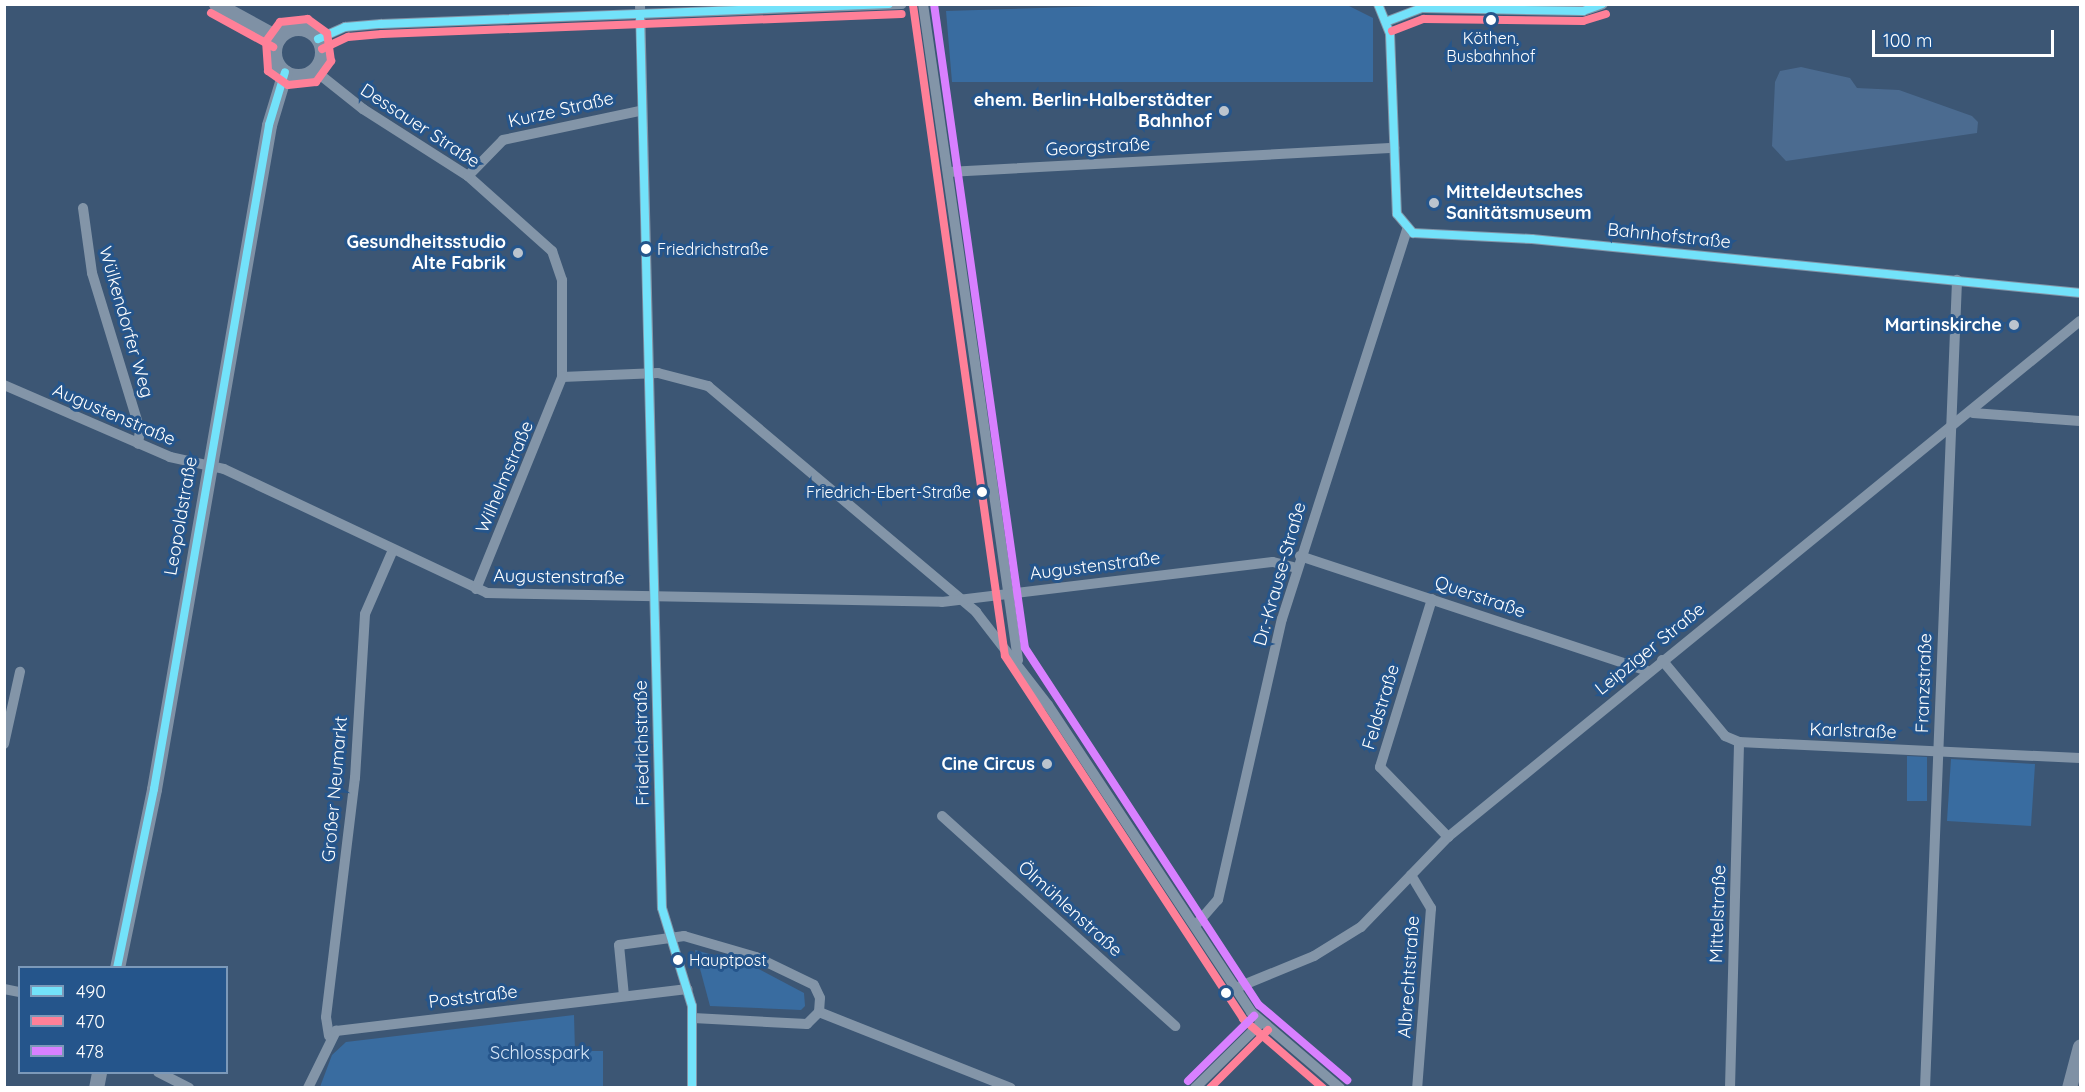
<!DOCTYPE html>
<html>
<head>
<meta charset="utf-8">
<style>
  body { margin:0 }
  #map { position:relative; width:2085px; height:1092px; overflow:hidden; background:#3c5674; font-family:Quicksand,sans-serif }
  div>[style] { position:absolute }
  .green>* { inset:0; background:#396ca0 }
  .water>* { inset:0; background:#4b6b90 }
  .street>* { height:10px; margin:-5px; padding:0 5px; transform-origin:5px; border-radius:5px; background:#8395a8 }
  .secondary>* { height:15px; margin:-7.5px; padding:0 7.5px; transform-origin:7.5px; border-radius:7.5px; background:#7f91a5 }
  .secondary>.ring { margin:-7.5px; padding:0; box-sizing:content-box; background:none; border:15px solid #7f91a5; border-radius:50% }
  .bus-1>* { height:8px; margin:-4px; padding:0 4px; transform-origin:4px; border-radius:4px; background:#73e2fa }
  .bus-2>* { height:8px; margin:-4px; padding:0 4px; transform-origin:4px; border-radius:4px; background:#ff8098 }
  .bus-3>* { height:8px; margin:-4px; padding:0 4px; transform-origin:4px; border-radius:4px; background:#d880ff }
  .dots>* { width:16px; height:16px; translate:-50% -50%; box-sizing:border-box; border:3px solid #25558b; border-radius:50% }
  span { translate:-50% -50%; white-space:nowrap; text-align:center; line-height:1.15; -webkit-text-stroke:6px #25558b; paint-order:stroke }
  .bus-label { font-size:16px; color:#fff }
  .left { translate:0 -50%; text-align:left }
  .right { translate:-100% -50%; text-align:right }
  .poi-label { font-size:18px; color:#fff; font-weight:700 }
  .street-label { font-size:18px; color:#fff }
  .park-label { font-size:18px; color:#d7e7f8 }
  .frame { position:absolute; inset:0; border:6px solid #fff; pointer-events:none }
  .legend { position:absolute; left:18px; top:966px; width:210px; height:108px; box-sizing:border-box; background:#25558b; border:2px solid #7c99b9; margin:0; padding:8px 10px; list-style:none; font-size:18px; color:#fff }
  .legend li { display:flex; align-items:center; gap:12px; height:30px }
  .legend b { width:30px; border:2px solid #7c99b9 }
  .scale { position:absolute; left:1872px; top:30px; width:182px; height:27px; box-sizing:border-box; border:3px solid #fff; border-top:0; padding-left:8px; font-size:18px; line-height:21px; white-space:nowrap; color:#fff; -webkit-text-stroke:4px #25558b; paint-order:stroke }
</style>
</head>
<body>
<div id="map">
  <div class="green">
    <i style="clip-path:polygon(1168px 4px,1347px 5px,1373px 18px,1373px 82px,952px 82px,946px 11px)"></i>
    <i style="clip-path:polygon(1907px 756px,1927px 757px,1927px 801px,1907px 801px)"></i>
    <i style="clip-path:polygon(1951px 759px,2035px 764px,2031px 826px,1947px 821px)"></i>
    <i style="clip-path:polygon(695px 950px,753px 966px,804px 993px,805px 1006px,801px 1010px,710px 1006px)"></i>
    <i style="clip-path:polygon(574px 1015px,575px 1051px,603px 1051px,603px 1087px,320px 1087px,332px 1055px,346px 1042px)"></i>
  </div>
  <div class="water">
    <i style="clip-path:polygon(1801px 67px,1850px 78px,1857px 88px,1899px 90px,1972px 116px,1978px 122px,1977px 133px,1786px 161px,1772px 146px,1775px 82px,1780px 71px)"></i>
  </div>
  <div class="street">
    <i style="left:640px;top:4px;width:904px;rotate:88.61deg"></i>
    <i style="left:662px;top:908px;width:102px;rotate:73deg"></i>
    <i style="left:692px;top:1006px;width:82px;rotate:90deg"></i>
    <i style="left:923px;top:4px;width:663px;rotate:81.76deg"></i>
    <i style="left:1378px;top:4px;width:32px;rotate:68deg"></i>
    <i style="left:1390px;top:34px;width:180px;rotate:87.8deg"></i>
    <i style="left:1397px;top:214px;width:25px;rotate:50deg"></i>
    <i style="left:1413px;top:233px;width:119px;rotate:2.9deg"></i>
    <i style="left:1532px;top:239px;width:551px;rotate:5.63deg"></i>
    <i style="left:1388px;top:21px;width:36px;rotate:-21deg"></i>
    <i style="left:1422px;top:8px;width:161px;rotate:1.1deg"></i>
    <i style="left:1583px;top:11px;width:21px;rotate:-19deg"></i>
    <i style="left:318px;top:39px;width:30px;rotate:-24deg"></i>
    <i style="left:345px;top:27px;width:36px;rotate:-5deg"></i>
    <i style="left:381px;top:24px;width:521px;rotate:-2.2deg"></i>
    <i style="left:314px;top:70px;width:63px;rotate:38.5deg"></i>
    <i style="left:363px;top:109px;width:125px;rotate:32.5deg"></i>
    <i style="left:468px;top:176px;width:113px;rotate:41.8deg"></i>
    <i style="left:552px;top:251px;width:31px;rotate:71deg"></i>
    <i style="left:562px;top:280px;width:97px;rotate:90deg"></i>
    <i style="left:562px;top:377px;width:96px;rotate:-2.4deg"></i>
    <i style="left:658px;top:373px;width:52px;rotate:14.6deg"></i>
    <i style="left:708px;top:386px;width:351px;rotate:40.1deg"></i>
    <i style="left:976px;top:612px;width:118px;rotate:52.3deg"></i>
    <i style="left:1048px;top:705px;width:368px;rotate:56.5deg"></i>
    <i style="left:1251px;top:1012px;width:117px;rotate:40.5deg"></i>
    <i style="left:948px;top:172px;width:447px;rotate:-3.1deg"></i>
    <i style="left:468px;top:176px;width:50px;rotate:-45.8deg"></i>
    <i style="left:503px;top:140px;width:140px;rotate:-12deg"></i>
    <i style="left:83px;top:208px;width:66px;rotate:82.1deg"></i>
    <i style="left:92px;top:273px;width:164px;rotate:73deg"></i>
    <i style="left:140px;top:430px;width:14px;rotate:98deg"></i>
    <i style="left:4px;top:385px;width:181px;rotate:23.4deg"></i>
    <i style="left:170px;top:457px;width:55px;rotate:12.5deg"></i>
    <i style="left:224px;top:469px;width:291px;rotate:25.2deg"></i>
    <i style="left:487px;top:593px;width:455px;rotate:1.1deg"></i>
    <i style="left:942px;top:602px;width:333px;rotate:-6.9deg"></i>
    <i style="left:1273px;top:562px;width:25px;rotate:14deg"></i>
    <i style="left:1973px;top:413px;width:107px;rotate:4.3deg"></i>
    <i style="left:1300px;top:556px;width:367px;rotate:18.3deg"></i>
    <i style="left:476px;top:589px;width:229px;rotate:-67.9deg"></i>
    <i style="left:1432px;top:599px;width:176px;rotate:107.2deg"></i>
    <i style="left:1380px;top:767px;width:98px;rotate:45.8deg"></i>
    <i style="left:1662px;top:660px;width:99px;rotate:50.3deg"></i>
    <i style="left:1725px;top:736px;width:15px;rotate:23deg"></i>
    <i style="left:1739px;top:742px;width:341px;rotate:2.7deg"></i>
    <i style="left:4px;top:744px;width:74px;rotate:-77.5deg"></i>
    <i style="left:942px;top:816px;width:314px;rotate:42deg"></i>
    <i style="left:1411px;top:875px;width:39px;rotate:59deg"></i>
    <i style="left:1431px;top:908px;width:181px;rotate:94.4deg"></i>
    <i style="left:1195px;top:926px;width:35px;rotate:-49deg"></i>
    <i style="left:1218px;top:900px;width:288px;rotate:-77.2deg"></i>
    <i style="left:1282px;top:619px;width:409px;rotate:-72.2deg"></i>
    <i style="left:1236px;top:988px;width:84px;rotate:-22.3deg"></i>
    <i style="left:1314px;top:956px;width:55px;rotate:-31.7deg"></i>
    <i style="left:1361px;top:927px;width:125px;rotate:-46deg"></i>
    <i style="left:1448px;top:837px;width:816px;rotate:-39.23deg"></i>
    <i style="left:4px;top:989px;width:16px;rotate:11deg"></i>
    <i style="left:624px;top:996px;width:51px;rotate:-95.6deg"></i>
    <i style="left:619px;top:945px;width:66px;rotate:-7.9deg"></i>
    <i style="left:684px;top:936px;width:75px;rotate:16.3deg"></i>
    <i style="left:756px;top:957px;width:64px;rotate:25.8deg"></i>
    <i style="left:814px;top:985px;width:14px;rotate:65deg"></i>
    <i style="left:820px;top:998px;width:14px;rotate:94deg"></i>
    <i style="left:819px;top:1012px;width:17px;rotate:135deg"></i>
    <i style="left:807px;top:1024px;width:114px;rotate:-177deg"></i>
    <i style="left:819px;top:1012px;width:206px;rotate:21.6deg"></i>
    <i style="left:329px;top:1036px;width:19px;rotate:-99deg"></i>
    <i style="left:326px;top:1017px;width:241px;rotate:-83.1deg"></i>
    <i style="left:355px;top:778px;width:164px;rotate:-86.5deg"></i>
    <i style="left:365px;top:614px;width:70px;rotate:-66.4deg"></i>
    <i style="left:158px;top:1072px;width:35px;rotate:27deg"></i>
    <i style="left:308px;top:1088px;width:64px;rotate:-63.8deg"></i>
    <i style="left:336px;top:1031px;width:354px;rotate:-6.8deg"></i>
    <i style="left:1195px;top:1088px;width:93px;rotate:-44.6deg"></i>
    <i style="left:1730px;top:1088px;width:346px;rotate:-88.5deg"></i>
    <i style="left:1925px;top:1088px;width:809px;rotate:-87.73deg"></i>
  </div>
  <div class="secondary">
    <i style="left:216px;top:4px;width:71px;rotate:28.7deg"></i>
    <i class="ring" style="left:274px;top:28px;width:33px;height:33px"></i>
    <i style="left:117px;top:968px;width:183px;rotate:-78.3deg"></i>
    <i style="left:154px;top:789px;width:674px;rotate:-80.17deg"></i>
    <i style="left:269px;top:125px;width:55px;rotate:-73.2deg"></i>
    <i style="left:96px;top:1088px;width:16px;rotate:-79deg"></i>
    <i style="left:2069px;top:1088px;width:43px;rotate:-75.3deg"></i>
  </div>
  <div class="bus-1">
    <i style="left:1378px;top:4px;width:32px;rotate:68deg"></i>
    <i style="left:1390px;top:34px;width:180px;rotate:87.8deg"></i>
    <i style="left:1397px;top:214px;width:25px;rotate:50deg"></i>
    <i style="left:1413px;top:233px;width:119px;rotate:2.9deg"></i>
    <i style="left:1532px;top:239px;width:551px;rotate:5.63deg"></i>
    <i style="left:640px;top:15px;width:893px;rotate:88.59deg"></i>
    <i style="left:662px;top:908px;width:102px;rotate:73deg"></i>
    <i style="left:692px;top:1006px;width:82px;rotate:90deg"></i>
    <i style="left:1388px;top:21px;width:36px;rotate:-21deg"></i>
    <i style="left:1422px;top:8px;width:161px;rotate:1.1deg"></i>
    <i style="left:1583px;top:11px;width:20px;rotate:-20deg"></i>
    <i style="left:318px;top:39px;width:30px;rotate:-24deg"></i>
    <i style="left:345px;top:27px;width:36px;rotate:-5deg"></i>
    <i style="left:381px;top:24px;width:508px;rotate:-2.25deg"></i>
    <i style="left:117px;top:968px;width:183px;rotate:-78.3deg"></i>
    <i style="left:154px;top:789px;width:674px;rotate:-80.17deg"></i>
    <i style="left:269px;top:125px;width:55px;rotate:-73.2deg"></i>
  </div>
  <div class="bus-2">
    <i style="left:913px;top:5px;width:657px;rotate:81.96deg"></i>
    <i style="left:1005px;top:656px;width:434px;rotate:56.7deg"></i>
    <i style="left:1243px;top:1019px;width:106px;rotate:40.8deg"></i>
    <i style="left:211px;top:13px;width:71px;rotate:28.7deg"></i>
    <i style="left:1392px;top:31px;width:34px;rotate:-21deg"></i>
    <i style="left:1424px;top:19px;width:159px;rotate:0.7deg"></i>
    <i style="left:1583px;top:21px;width:24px;rotate:-17deg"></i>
    <i style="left:327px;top:33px;width:24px;rotate:-144deg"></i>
    <i style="left:308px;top:19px;width:28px;rotate:174deg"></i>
    <i style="left:280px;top:22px;width:24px;rotate:126deg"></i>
    <i style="left:266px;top:41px;width:30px;rotate:86deg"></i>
    <i style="left:268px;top:71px;width:24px;rotate:35deg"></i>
    <i style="left:288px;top:85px;width:28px;rotate:-6deg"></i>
    <i style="left:316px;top:82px;width:26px;rotate:-54deg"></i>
    <i style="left:331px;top:61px;width:27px;rotate:-98deg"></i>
    <i style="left:322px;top:49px;width:29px;rotate:-25deg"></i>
    <i style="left:348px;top:37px;width:34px;rotate:-5deg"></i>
    <i style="left:382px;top:34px;width:520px;rotate:-2.2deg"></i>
    <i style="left:1210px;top:1088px;width:82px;rotate:-45deg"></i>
  </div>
  <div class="bus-3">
    <i style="left:934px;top:4px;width:650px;rotate:81.96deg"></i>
    <i style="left:1025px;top:648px;width:427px;rotate:56.8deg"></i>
    <i style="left:1259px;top:1005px;width:116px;rotate:40.4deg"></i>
    <i style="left:1188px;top:1081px;width:93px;rotate:-44.6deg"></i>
  </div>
  <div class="dots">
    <i style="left:1491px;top:20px;background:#fff"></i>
    <i style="left:1224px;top:111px;background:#bbc4ce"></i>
    <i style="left:1434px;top:203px;background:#bbc4ce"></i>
    <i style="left:646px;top:249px;background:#fff"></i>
    <i style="left:518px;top:253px;background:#bbc4ce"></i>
    <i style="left:2014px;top:325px;background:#bbc4ce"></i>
    <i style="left:982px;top:492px;background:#fff"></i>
    <i style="left:1047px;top:764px;background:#bbc4ce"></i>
    <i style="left:678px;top:960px;background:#fff"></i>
    <i style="left:1226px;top:993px;background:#fff"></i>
  </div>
  <div class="bus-label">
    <span style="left:1491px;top:47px">Köthen,<br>Busbahnhof</span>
    <span class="left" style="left:657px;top:249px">Friedrichstraße</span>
    <span class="right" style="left:971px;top:492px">Friedrich-Ebert-Straße</span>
    <span class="left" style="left:689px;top:960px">Hauptpost</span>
  </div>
  <div class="poi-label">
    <span class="right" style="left:1212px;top:111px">ehem. Berlin-Halberstädter<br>Bahnhof</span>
    <span class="left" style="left:1446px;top:203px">Mitteldeutsches<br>Sanitätsmuseum</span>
    <span class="right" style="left:506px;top:253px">Gesundheitsstudio<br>Alte Fabrik</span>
    <span class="right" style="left:2002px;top:325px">Martinskirche</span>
    <span class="right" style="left:1035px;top:764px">Cine Circus</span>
  </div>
  <div class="street-label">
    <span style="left:561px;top:110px;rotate:-13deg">Kurze Straße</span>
    <span style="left:420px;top:126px;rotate:33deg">Dessauer Straße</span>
    <span style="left:1098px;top:147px;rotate:-3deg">Georgstraße</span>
    <span style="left:1669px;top:236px;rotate:6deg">Bahnhofstraße</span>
    <span style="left:126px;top:322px;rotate:74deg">Wülkendorfer Weg</span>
    <span style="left:114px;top:415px;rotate:23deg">Augustenstraße</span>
    <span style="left:505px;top:477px;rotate:-67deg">Wilhelmstraße</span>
    <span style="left:181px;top:516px;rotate:-80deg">Leopoldstraße</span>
    <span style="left:1095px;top:566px;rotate:-7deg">Augustenstraße</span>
    <span style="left:1280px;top:574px;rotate:-74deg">Dr.-Krause-Straße</span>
    <span style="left:559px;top:577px;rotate:1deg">Augustenstraße</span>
    <span style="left:1480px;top:597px;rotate:19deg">Querstraße</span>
    <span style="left:1650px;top:649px;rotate:-39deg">Leipziger Straße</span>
    <span style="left:1924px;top:683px;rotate:-88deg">Franzstraße</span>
    <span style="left:1381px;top:707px;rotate:-73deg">Feldstraße</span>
    <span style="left:1853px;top:731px;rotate:2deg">Karlstraße</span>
    <span style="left:642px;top:743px;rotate:-91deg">Friedrichstraße</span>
    <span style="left:335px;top:789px;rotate:-85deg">Großer Neumarkt</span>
    <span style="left:1070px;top:909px;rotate:42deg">Ölmühlenstraße</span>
    <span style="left:1718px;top:914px;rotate:-88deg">Mittelstraße</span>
    <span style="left:1409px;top:977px;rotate:-86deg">Albrechtstraße</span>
    <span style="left:473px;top:997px;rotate:-7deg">Poststraße</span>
  </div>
  <div class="park-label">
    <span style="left:540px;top:1053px">Schlosspark</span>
  </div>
  <div class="frame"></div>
  <ul class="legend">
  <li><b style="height:8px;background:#73e2fa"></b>490</li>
  <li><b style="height:8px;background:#ff8098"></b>470</li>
  <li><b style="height:8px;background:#d880ff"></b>478</li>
  </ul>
  <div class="scale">100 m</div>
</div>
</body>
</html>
